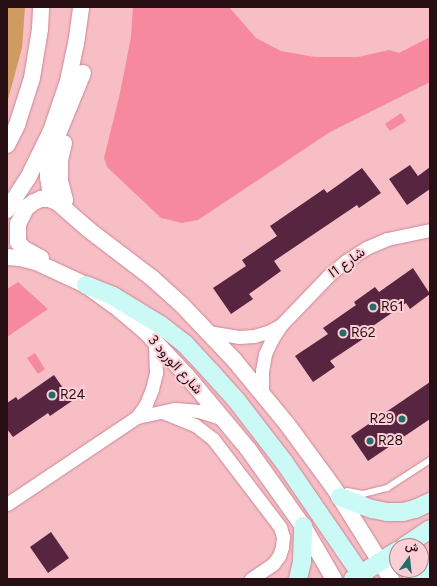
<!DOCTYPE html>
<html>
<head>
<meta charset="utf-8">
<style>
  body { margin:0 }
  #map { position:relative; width:437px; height:586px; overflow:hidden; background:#f7bec6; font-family:Figtree,Vazirmatn,sans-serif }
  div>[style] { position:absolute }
  .green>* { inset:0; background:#cf9b60 }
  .water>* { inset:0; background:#f7899e }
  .building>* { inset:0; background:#582541 }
  .roads { filter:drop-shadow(0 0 1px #cb8793) drop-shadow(0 0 1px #cb8793) }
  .service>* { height:6px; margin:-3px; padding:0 3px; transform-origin:3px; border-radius:3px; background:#fff }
  .minor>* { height:13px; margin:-6.5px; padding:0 6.5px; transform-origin:6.5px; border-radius:6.5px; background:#fff }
  .tertiary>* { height:16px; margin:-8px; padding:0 8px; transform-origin:8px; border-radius:8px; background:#fff }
  .secondary>* { height:18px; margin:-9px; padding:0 9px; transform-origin:9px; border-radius:9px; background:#cbf9f6 }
  .dots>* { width:11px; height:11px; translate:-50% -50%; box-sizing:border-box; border:2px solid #fbcfd5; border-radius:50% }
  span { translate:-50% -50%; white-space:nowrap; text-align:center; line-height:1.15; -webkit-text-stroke:4px #fbcfd5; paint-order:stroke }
  .street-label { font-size:14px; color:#270f14 }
  .poi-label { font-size:14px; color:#270f14 }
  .left { translate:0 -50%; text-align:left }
  .right { translate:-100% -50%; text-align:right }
  .frame { position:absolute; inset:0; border:8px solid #270f14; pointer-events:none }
  .north { position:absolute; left:389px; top:538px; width:40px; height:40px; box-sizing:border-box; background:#fbcfd5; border:1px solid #a68288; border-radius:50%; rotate:15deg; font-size:11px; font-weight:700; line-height:16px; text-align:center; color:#270f14 }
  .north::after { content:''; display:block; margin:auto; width:14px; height:18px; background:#246e69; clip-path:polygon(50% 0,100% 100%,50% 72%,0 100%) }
</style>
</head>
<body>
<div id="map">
  <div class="green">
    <i style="clip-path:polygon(7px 7px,25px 7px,22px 48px,7px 103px)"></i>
  </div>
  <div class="water">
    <i style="clip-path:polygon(133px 7px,229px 7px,256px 38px,281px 51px,315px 57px,358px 57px,389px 50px,399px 53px,430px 37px,430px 82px,330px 132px,198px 220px,182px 223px,161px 218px,107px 167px,104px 158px,120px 93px,131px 37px)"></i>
    <i style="clip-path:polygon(401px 113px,406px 121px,390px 131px,385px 124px)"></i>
    <i style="clip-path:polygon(18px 282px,48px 309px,7px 337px,7px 289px)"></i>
    <i style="clip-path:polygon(35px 353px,45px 369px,38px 374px,27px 358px)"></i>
  </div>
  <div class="building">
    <i style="clip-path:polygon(410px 165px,418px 176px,430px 167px,430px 189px,407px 205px,389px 179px)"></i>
    <i style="clip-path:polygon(362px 168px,381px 193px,359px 208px,357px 205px,274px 261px,281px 271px,249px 294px,253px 299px,231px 314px,213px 288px,246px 266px,242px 260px,277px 236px,270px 226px,324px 189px,327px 193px)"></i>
    <i style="clip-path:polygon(413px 268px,430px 294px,410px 309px,406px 303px,360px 335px,363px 339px,330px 361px,335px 367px,313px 382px,295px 356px,328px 334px,323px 328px,356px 305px,354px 302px,375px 287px,379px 292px)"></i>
    <i style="clip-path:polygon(54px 375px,72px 401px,50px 416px,48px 413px,13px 437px,7px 429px,7px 403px,16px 397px,18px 400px)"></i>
    <i style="clip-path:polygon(430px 382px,430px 419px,368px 461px,351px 436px)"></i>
    <i style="clip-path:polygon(51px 532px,69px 558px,48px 573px,30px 547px)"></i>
  </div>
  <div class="roads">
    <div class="service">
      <i style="left:347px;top:491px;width:16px;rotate:11deg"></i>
      <i style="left:363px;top:494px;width:25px;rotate:-14deg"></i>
      <i style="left:387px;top:488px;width:51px;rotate:-33.1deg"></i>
    </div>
    <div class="minor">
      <i style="left:208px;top:332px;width:31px;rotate:9deg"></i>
      <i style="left:239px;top:337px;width:15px;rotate:-4deg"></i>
      <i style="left:254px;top:336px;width:15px;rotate:-16deg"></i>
      <i style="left:268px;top:332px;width:15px;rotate:-28deg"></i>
      <i style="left:262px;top:392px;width:21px;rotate:-90deg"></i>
      <i style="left:262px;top:371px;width:17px;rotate:-80deg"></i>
      <i style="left:265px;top:354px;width:17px;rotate:-65deg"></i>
      <i style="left:272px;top:339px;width:17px;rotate:-57deg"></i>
      <i style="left:281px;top:325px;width:68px;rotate:-46.2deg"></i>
      <i style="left:328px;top:276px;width:23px;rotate:-40deg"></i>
      <i style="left:346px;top:261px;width:24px;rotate:-33deg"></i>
      <i style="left:366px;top:248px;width:23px;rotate:-23deg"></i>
      <i style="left:387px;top:239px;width:44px;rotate:-11.8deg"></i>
      <i style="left:165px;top:413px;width:32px;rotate:22deg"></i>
      <i style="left:195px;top:425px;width:23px;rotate:38deg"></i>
      <i style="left:213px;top:439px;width:111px;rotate:52.7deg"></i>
      <i style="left:280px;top:527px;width:10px;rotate:73deg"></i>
      <i style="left:283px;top:537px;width:10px;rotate:96deg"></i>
      <i style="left:282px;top:547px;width:9px;rotate:108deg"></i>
      <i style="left:279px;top:556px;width:10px;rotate:127deg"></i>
      <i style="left:273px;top:564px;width:27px;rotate:146deg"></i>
      <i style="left:137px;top:417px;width:16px;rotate:-55deg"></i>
      <i style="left:146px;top:404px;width:16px;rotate:-68deg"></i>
      <i style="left:152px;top:389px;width:16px;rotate:-76deg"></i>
      <i style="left:156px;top:373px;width:32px;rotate:-92deg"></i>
      <i style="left:7px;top:504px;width:156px;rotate:-33.8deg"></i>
      <i style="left:137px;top:417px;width:39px;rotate:-12deg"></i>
      <i style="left:175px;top:409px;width:24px;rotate:5deg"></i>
      <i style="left:199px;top:411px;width:23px;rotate:18deg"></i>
    </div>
    <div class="tertiary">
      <i style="left:83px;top:73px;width:84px;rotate:112.3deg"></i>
      <i style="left:51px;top:151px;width:13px;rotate:103deg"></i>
      <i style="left:48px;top:164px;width:13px;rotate:90deg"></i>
      <i style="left:48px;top:177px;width:12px;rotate:81deg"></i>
      <i style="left:50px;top:189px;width:15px;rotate:62deg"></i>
      <i style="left:57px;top:202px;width:43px;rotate:41.2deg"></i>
      <i style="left:89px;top:230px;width:79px;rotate:37.3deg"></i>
      <i style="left:152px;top:278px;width:39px;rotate:42deg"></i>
      <i style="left:181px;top:304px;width:79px;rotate:46.5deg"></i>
      <i style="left:235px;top:361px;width:82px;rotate:50.5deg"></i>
      <i style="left:287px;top:424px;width:79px;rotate:53.7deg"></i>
      <i style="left:334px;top:488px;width:107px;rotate:57.9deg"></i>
      <i style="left:64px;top:143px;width:18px;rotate:103deg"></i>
      <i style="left:60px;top:161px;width:20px;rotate:90deg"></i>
      <i style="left:60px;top:181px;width:20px;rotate:75deg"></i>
      <i style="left:7px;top:145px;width:22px;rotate:-63deg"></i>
      <i style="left:17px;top:125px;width:49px;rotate:-72.3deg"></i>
      <i style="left:32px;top:78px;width:50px;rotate:-80.7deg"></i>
      <i style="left:40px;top:29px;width:22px;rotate:-87deg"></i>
      <i style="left:7px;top:210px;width:38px;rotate:-57deg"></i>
      <i style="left:28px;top:178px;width:52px;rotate:-63.9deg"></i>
      <i style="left:51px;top:131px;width:53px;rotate:-71.2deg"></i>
      <i style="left:68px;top:81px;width:38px;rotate:-78deg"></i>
      <i style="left:76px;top:44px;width:37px;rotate:-82deg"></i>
      <i style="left:7px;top:257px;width:13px;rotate:4deg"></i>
      <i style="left:20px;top:258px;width:16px;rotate:14deg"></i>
      <i style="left:36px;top:262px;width:55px;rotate:24.7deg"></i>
      <i style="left:86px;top:285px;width:34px;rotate:36deg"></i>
      <i style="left:114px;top:305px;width:42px;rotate:40.2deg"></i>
      <i style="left:146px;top:332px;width:60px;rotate:47deg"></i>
      <i style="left:187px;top:376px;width:95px;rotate:50.1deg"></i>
      <i style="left:248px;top:449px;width:95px;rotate:54.5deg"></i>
      <i style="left:303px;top:526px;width:61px;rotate:59.7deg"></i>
      <i style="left:41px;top:258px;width:19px;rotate:-152deg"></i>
      <i style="left:24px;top:249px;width:9px;rotate:-131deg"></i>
      <i style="left:18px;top:242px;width:18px;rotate:-90deg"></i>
      <i style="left:18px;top:224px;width:18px;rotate:-63deg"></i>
      <i style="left:26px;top:208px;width:10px;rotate:-37deg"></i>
      <i style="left:34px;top:202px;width:8px;rotate:-23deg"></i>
      <i style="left:41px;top:199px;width:8px"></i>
      <i style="left:49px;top:199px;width:9px;rotate:21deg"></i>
    </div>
    <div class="secondary">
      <i style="left:86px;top:285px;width:29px;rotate:22deg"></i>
      <i style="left:113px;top:296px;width:57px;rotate:31.5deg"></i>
      <i style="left:162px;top:326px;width:29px;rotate:38deg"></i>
      <i style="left:185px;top:344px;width:38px;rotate:47deg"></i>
      <i style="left:211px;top:372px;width:39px;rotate:48deg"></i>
      <i style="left:237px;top:401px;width:77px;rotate:52.4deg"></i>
      <i style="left:284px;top:462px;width:142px;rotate:55.6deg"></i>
      <i style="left:340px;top:497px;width:34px;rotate:21deg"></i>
      <i style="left:372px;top:509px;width:15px;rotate:11deg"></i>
      <i style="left:387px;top:512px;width:16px"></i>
      <i style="left:403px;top:512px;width:12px;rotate:-14deg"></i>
      <i style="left:415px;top:509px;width:17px;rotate:-25deg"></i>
      <i style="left:405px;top:546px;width:30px;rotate:-34deg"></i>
      <i style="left:298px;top:579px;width:18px;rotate:-77deg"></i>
      <i style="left:302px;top:561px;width:35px;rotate:-88deg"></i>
      <i style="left:353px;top:579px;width:52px;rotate:-32.5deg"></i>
      <i style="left:412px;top:579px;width:22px;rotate:-34deg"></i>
    </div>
  </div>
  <div class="dots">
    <i style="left:373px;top:307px;background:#246e69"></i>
    <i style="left:343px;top:333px;background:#246e69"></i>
    <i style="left:52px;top:395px;background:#246e69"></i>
    <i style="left:402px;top:419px;background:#246e69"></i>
    <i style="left:370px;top:441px;background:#246e69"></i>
  </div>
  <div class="street-label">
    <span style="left:347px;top:263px;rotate:-36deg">I1 شارع</span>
    <span style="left:175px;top:365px;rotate:48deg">شارع الورود 3</span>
  </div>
  <div class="poi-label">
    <span class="left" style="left:381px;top:307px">R61</span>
    <span class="left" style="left:351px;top:333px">R62</span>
    <span class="left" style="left:60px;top:395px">R24</span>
    <span class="right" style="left:394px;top:419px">R29</span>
    <span class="left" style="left:378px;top:441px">R28</span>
  </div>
  <div class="frame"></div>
  <div class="north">ش</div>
</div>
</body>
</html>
